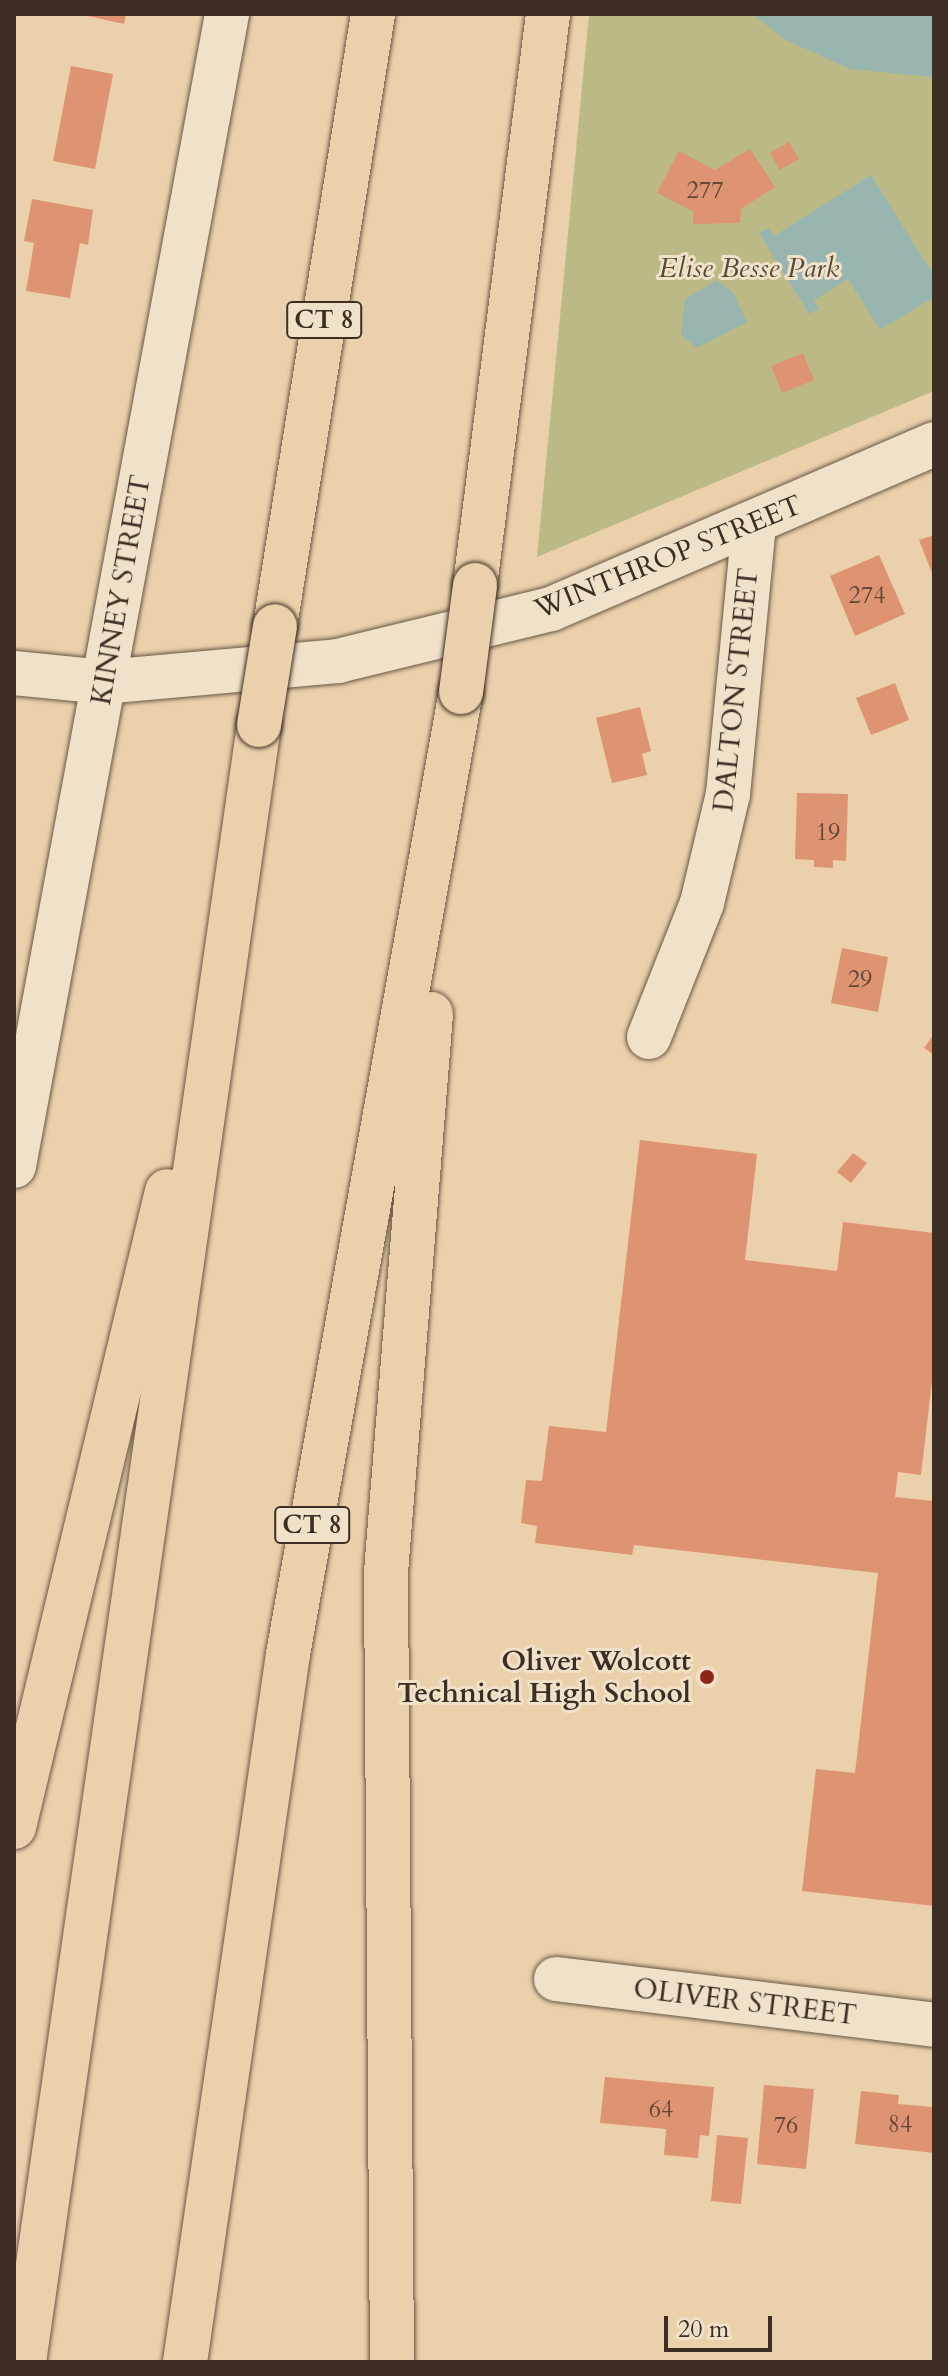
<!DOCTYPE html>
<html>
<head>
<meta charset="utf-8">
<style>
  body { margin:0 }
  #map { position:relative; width:948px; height:2376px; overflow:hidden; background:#ead1ab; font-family:Cardo,serif }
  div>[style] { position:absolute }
  .green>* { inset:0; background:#bbba86 }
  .water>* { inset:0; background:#98b6af }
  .building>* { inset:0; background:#de9372 }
  .roads { filter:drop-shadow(0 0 2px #685746) drop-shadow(0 0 2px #685746) }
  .street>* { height:44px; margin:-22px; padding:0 22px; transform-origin:22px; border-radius:22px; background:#f1e1c8 }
  .secondary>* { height:44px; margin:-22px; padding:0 22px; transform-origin:22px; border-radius:22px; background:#f1e1c8 }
  .highway>* { height:44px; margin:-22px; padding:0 22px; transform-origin:22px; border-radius:22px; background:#ead1ab }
  .bridges { filter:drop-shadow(0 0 2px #3c2e25) drop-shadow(0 0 2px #3c2e25) }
  .highway-bridge>* { height:44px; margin:-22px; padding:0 22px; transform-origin:22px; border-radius:22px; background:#ead1ab }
  .dots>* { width:22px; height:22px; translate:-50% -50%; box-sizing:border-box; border:4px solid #f1e1c8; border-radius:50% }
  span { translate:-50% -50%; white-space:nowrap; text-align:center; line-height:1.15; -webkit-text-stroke:6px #f1e1c8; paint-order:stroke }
  .number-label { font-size:24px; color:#644738 }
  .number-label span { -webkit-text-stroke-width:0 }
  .shield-label span { padding:2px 6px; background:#f1e1c8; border:2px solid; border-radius:6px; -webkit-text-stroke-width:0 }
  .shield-label { font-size:26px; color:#3c2e25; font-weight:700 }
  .park-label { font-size:28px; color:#554a38; font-style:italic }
  .street-label { font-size:28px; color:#3c2e25 }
  .poi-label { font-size:28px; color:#3c2e25; font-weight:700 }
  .right { translate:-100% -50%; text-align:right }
  .frame { position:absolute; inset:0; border:16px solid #3c2e25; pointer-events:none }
  .scale { position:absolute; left:664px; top:2316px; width:108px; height:36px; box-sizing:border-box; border:4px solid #3c2e25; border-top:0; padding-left:10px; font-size:24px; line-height:28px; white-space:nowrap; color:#3c2e25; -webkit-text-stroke:6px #f1e1c8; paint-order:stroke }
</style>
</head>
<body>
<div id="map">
  <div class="green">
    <i style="clip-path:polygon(589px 14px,934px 14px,934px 391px,537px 557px)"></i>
  </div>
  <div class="water">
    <i style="clip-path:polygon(752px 14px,934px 14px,934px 77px,850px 69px,786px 40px)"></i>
    <i style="clip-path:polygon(871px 175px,934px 276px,934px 297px,880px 330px,848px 279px,814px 300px,819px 308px,809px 314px,759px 233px,768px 228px,774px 236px)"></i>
    <i style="clip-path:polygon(717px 280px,733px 293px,747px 322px,697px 348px,681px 335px,685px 299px)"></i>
  </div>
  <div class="building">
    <i style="clip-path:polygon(79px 14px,126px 14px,124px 24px)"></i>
    <i style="clip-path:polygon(71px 66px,113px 74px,95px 169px,53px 161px)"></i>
    <i style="clip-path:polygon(789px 142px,799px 159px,780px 170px,770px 153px)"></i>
    <i style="clip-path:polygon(750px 149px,775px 187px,741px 209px,740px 223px,693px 224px,693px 211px,657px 193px,679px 151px,715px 170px)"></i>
    <i style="clip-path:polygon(32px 199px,93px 210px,88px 245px,80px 243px,70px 298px,26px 291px,34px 243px,24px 241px)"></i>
    <i style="clip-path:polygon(803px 353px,814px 380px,782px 393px,771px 366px)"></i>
    <i style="clip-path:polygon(934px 535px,934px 578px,919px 540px)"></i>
    <i style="clip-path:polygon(879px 555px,905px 614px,855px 636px,830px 576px)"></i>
    <i style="clip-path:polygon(895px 683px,909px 720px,871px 735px,856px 698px)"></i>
    <i style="clip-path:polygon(640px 707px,651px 751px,642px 754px,647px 775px,612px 783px,596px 718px)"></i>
    <i style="clip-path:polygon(797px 793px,848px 794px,846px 861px,833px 860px,833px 868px,814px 867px,814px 860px,795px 859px)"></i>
    <i style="clip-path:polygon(842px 948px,888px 957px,878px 1012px,831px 1003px)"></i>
    <i style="clip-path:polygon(934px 1034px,934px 1055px,924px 1048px)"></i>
    <i style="clip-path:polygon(640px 1140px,757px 1154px,745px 1260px,837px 1271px,843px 1222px,934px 1233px,934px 1364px,921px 1475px,898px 1472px,895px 1497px,934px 1501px,934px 1906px,802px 1891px,816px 1769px,855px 1773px,878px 1573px,634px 1545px,632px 1555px,535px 1543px,537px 1526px,521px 1523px,526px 1480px,542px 1481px,549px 1426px,606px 1432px)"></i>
    <i style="clip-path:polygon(853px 1153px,867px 1163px,851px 1183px,837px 1172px)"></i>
    <i style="clip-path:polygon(605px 2077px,714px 2087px,709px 2136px,700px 2135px,698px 2158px,664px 2155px,666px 2129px,600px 2123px)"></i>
    <i style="clip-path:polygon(764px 2085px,814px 2089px,806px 2169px,757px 2164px)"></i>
    <i style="clip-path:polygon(861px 2091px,899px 2095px,898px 2104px,934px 2107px,934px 2153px,855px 2144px)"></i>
    <i style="clip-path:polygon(717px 2135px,748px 2138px,741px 2204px,711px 2201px)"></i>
  </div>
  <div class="roads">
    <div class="street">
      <i style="left:649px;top:1037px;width:144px;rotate:-68.4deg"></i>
      <i style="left:702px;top:903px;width:112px;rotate:-76.6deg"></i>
      <i style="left:728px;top:794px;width:271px;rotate:-84.5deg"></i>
      <i style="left:14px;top:1166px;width:1172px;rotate:-79.52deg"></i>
      <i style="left:556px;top:1979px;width:381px;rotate:6.9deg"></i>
    </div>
    <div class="secondary">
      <i style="left:14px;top:673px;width:90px;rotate:5.7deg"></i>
      <i style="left:104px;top:682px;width:235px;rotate:-5.1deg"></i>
      <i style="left:338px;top:661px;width:219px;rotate:-13.7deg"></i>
      <i style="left:551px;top:609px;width:417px;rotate:-23.3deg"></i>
    </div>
    <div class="highway">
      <i style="left:475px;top:585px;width:576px;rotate:-82.71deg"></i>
      <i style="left:275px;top:626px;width:620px;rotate:-80.9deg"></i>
      <i style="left:14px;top:1827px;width:654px;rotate:-76.47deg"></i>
      <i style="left:24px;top:2362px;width:1654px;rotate:-81.83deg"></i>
      <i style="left:185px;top:2362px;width:715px;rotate:-81.72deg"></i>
      <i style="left:288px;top:1654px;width:977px;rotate:-79.81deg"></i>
      <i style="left:392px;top:2362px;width:790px;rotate:-90.44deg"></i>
      <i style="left:386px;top:1572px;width:560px;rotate:-85.39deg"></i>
    </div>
  </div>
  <div class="bridges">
    <div class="highway-bridge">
      <i style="left:461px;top:692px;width:108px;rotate:-82.5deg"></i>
      <i style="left:259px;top:725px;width:100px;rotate:-80.8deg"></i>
    </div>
  </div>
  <div class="dots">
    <i style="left:707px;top:1677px;background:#8f2418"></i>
  </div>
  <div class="number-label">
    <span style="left:705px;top:191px">277</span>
    <span style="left:867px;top:596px">274</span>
    <span style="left:828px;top:833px">19</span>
    <span style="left:860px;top:980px">29</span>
    <span style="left:661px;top:2110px">64</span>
    <span style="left:900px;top:2125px">84</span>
    <span style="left:786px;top:2126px">76</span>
  </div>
  <div class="shield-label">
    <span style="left:324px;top:320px">CT 8</span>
    <span style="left:312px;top:1525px">CT 8</span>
  </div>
  <div class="park-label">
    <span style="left:749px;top:268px">Elise Besse Park</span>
  </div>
  <div class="street-label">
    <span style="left:668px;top:557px;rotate:-22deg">WINTHROP STREET</span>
    <span style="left:121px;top:590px;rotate:-80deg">KINNEY STREET</span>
    <span style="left:736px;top:690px;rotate:-84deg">DALTON STREET</span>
    <span style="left:745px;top:2002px;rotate:7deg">OLIVER STREET</span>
  </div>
  <div class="poi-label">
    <span class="right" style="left:691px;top:1677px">Oliver Wolcott<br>Technical High School</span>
  </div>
  <div class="frame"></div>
  <div class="scale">20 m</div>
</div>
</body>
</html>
